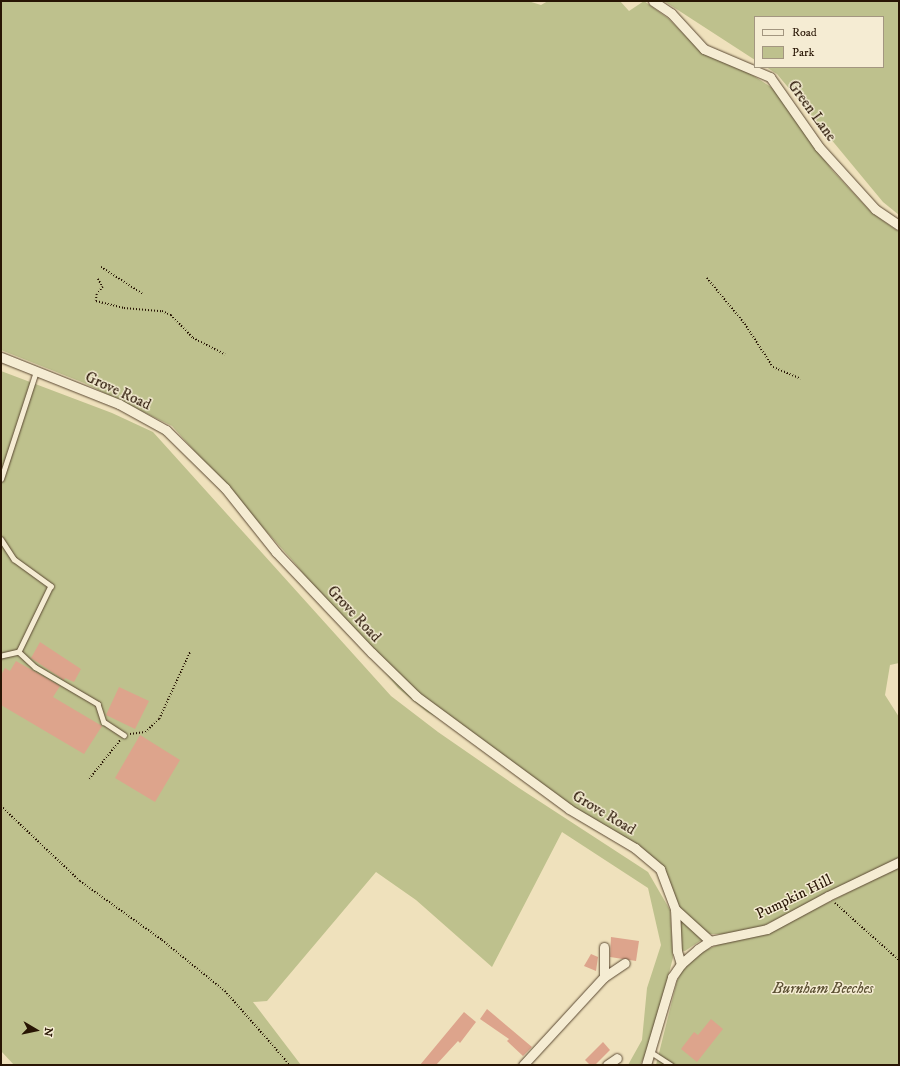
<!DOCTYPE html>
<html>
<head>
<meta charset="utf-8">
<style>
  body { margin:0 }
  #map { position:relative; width:900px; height:1066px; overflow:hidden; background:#efe1bc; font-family:"IM FELL DW Pica",serif }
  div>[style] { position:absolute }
  .green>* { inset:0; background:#bec18d }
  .building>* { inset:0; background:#dda48c }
  .path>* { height:1.5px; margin-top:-0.75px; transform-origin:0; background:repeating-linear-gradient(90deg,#281504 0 1px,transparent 0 3px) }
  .roads { filter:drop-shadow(0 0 1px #5a4832) drop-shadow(0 0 1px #5a4832) }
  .lane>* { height:4.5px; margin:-2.25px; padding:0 2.25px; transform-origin:2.25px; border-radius:2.25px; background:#f5ecd3 }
  .street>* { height:9px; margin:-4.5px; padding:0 4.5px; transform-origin:4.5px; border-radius:4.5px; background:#f5ecd3 }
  span { translate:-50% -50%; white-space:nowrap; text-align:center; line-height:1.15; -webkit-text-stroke:3px #f5ecd3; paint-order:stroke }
  .street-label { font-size:15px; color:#281504 }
  .park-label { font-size:15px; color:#5c5134; font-style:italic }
  .frame { position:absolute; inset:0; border:2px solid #281504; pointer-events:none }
  .legend { position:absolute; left:754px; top:16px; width:130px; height:52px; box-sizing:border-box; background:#f5ecd3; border:1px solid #a39680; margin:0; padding:5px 7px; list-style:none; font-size:12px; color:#281504 }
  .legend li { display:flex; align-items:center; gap:8px; height:20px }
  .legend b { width:20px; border:1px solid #a39680 }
  .north { position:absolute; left:16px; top:1010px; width:40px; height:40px; -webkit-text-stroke:3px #f5ecd3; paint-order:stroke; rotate:99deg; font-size:11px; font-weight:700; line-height:16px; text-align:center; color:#281504 }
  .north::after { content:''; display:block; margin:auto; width:14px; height:18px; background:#281504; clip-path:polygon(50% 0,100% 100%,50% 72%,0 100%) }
</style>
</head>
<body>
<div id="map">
  <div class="green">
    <i style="clip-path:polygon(1px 1px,528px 1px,541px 5px,548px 1px,620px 1px,629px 11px,644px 1px,669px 19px,702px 53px,746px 71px,774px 89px,832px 170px,871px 212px,899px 232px,899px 663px,890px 665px,885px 695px,899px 717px,899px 859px,761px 927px,731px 934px,705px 934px,679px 909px,654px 858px,593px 826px,469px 734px,427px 712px,398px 688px,292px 560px,172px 426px,84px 383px,1px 350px)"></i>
    <i style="clip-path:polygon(664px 1px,899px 1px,899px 215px,883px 202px,777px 74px,766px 67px,883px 67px,883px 17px,755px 17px,755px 60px)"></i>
    <i style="clip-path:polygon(1px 371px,112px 413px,153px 432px,391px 696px,438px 732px,519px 788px,648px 872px,670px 910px,673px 958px,648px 1050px,640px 1065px,628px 1065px,642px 1040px,647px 988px,661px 945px,648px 888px,562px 832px,492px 967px,416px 900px,376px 872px,267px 1001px,253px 1002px,301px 1065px,14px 1065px,1px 1051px)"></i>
    <i style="clip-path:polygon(899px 867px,899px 1065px,656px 1065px,677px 981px,685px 965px,706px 950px,722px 943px,765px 934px)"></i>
    <i style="clip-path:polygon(679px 918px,703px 939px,685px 951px,680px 950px)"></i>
  </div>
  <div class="building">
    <i style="clip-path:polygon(40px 642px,81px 669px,74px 682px,65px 678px,64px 680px,31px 658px)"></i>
    <i style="clip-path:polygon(16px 661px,60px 686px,53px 697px,102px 726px,84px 754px,1px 705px,1px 675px,5px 668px,10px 671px)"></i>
    <i style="clip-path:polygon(119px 687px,149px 701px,135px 729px,106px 715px)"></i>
    <i style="clip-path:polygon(140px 735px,180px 760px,155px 802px,115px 778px)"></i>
    <i style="clip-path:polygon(611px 937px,639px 941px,636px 961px,610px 957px)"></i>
    <i style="clip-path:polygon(591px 954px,598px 957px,596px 971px,584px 966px)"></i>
    <i style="clip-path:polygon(487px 1009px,532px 1047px,523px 1056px,507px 1041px,509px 1039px,480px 1019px)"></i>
    <i style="clip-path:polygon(464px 1012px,476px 1022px,460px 1043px,458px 1041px,436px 1065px,420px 1065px)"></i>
    <i style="clip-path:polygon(711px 1019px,723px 1029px,697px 1062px,681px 1049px,694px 1032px,698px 1035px)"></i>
    <i style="clip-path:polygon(603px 1042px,610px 1050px,595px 1065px,590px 1065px,585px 1060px)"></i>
  </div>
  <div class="path">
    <i style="left:101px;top:267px;width:50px;rotate:32.7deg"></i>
    <i style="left:707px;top:278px;width:60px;rotate:50.4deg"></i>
    <i style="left:745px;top:324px;width:51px;rotate:56.9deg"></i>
    <i style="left:773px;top:367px;width:30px;rotate:23deg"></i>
    <i style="left:98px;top:279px;width:9px;rotate:58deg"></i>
    <i style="left:103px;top:287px;width:9px;rotate:131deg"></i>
    <i style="left:97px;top:294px;width:7px;rotate:98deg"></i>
    <i style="left:96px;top:301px;width:29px;rotate:14deg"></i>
    <i style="left:124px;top:308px;width:38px;rotate:5deg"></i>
    <i style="left:162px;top:311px;width:10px;rotate:24deg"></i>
    <i style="left:171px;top:315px;width:32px;rotate:46deg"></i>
    <i style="left:193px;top:338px;width:36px;rotate:27deg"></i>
    <i style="left:130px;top:734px;width:15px;rotate:-8deg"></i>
    <i style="left:145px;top:732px;width:19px;rotate:-43deg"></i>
    <i style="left:159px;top:719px;width:74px;rotate:-65.2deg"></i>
    <i style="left:89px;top:779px;width:50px;rotate:-51.5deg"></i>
    <i style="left:1px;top:806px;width:109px;rotate:43.5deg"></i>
    <i style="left:80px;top:881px;width:101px;rotate:35.7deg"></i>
    <i style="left:162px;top:940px;width:81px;rotate:39deg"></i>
    <i style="left:225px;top:991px;width:98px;rotate:48.7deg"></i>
    <i style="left:835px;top:903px;width:86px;rotate:41.7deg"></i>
  </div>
  <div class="roads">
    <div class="lane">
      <i style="left:1px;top:479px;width:114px;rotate:-72deg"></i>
      <i style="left:1px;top:539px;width:24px;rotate:57deg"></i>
      <i style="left:14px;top:559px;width:46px;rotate:36.1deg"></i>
      <i style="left:51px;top:586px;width:73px;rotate:115.9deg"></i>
      <i style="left:19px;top:652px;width:18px;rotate:167deg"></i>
      <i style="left:19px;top:652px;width:22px;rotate:43deg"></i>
      <i style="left:35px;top:667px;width:73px;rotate:30.4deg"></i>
      <i style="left:98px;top:704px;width:19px;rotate:72deg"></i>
      <i style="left:104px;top:722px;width:24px;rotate:33deg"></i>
      <i style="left:651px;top:1052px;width:24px;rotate:33deg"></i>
    </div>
    <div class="street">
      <i style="left:653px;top:1px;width:22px;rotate:34deg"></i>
      <i style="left:671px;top:13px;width:49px;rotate:47.5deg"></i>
      <i style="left:704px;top:49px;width:72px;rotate:23deg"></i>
      <i style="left:770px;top:77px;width:85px;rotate:55deg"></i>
      <i style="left:819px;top:147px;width:84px;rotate:47.9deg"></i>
      <i style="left:875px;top:209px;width:29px;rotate:34deg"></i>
      <i style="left:1px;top:357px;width:127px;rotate:21.7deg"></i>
      <i style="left:119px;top:404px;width:54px;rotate:29deg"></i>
      <i style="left:166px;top:430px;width:83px;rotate:44.5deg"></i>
      <i style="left:225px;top:488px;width:82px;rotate:51.4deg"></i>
      <i style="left:276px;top:552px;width:139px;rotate:46.5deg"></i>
      <i style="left:372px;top:653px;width:62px;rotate:44.3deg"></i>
      <i style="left:416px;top:696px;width:190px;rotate:36.4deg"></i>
      <i style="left:569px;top:809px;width:77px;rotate:30.6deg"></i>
      <i style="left:635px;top:848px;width:33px;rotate:40deg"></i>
      <i style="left:660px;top:869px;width:43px;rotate:69.4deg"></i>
      <i style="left:675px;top:909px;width:42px;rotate:87.3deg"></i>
      <i style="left:677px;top:951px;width:14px;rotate:73deg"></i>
      <i style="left:675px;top:909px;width:47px;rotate:42.4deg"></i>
      <i style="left:604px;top:947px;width:30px;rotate:90deg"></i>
      <i style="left:604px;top:977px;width:25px;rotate:-34deg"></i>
      <i style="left:523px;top:1065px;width:120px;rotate:-47.4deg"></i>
      <i style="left:607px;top:1065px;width:12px;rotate:-35deg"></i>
      <i style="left:646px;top:1065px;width:92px;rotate:-73.5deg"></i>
      <i style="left:672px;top:977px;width:16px;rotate:-55deg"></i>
      <i style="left:681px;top:964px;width:23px;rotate:-41deg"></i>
      <i style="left:698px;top:949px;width:14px;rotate:-34deg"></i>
      <i style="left:710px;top:941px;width:58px;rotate:-11.9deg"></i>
      <i style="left:767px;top:929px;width:69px;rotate:-28.4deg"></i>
      <i style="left:828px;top:896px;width:79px;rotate:-25.6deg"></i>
    </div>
  </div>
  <div class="street-label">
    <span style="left:812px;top:111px;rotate:54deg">Green Lane</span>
    <span style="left:118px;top:391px;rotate:25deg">Grove Road</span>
    <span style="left:354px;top:614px;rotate:47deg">Grove Road</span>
    <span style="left:604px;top:813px;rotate:31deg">Grove Road</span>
    <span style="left:794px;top:897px;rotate:-26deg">Pumpkin Hill</span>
  </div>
  <div class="park-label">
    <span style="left:823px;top:989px">Burnham Beeches</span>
  </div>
  <div class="frame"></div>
  <ul class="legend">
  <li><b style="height:5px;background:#f5ecd3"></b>Road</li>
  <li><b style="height:11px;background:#bec18d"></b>Park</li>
  </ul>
  <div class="north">N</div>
</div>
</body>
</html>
